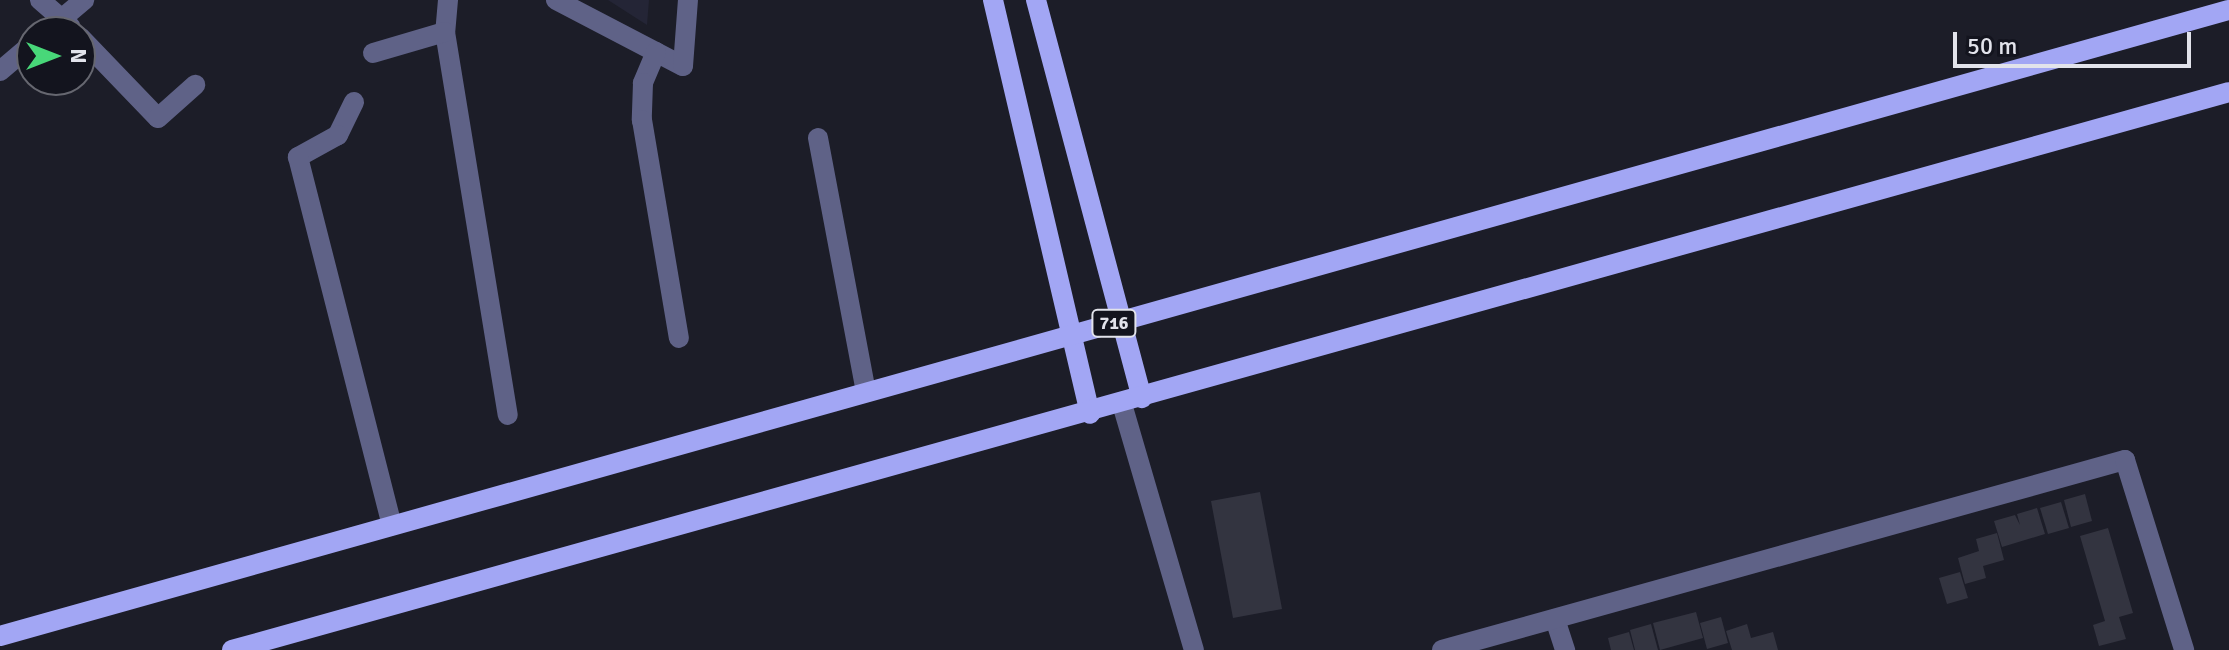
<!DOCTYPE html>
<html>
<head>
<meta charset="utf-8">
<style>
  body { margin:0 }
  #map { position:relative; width:2229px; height:650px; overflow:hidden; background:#1c1d28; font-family:Signika,sans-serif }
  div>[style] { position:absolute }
  .built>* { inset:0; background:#242536 }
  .building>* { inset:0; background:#333440 }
  .minor>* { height:20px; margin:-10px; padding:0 10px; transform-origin:10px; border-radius:10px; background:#5f6287 }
  .major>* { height:20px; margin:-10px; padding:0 10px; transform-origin:10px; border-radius:10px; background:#a2a6f4 }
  span { translate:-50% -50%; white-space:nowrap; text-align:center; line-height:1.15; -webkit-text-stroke:6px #13141e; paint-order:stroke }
  .shield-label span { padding:2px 6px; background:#13141e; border:2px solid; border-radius:6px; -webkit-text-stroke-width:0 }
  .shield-label { font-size:18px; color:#e2e3eb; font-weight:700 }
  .north { position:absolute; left:16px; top:16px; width:80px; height:80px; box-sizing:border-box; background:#13141e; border:2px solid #666770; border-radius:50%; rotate:90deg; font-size:22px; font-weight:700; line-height:32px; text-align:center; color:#e2e3eb }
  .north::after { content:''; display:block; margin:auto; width:28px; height:36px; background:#48d779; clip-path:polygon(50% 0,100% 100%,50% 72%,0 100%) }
  .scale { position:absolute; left:1953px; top:32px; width:238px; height:36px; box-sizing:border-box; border:4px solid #e2e3eb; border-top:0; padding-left:10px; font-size:24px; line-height:28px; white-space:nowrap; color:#e2e3eb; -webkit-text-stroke:6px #13141e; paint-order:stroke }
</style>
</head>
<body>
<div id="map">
  <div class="built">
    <i style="clip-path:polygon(608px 0,649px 0,647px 25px)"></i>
  </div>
  <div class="building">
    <i style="clip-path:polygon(1260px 492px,1282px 609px,1233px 618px,1211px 501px)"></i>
    <i style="clip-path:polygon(2085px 494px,2092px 521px,2071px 527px,2064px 500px)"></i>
    <i style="clip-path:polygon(2061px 502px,2069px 528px,2048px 534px,2040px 508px)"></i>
    <i style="clip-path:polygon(2037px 508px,2045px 534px,2002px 547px,1994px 521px,2015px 515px,2020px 525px,2017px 514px)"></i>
    <i style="clip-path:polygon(2108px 528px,2133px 613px,2119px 617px,2126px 639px,2099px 646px,2093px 625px,2105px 621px,2080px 536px)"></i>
    <i style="clip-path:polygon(1997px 533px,2004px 560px,1983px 566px,1986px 578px,1965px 584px,1958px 558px,1979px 551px,1976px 539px)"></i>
    <i style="clip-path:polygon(1960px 572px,1968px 598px,1947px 604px,1939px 578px)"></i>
    <i style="clip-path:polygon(1696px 612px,1703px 638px,1660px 650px,1653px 623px)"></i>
    <i style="clip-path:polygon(1721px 617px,1728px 643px,1707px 649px,1700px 623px)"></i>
    <i style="clip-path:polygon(1651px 624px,1658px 650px,1635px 650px,1630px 630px)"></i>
    <i style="clip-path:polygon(1747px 624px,1751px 638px,1773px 632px,1778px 650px,1732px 650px,1726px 631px)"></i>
    <i style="clip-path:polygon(1629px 632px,1634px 650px,1611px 650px,1608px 638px)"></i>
  </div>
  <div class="minor">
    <i style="left:40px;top:0;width:40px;rotate:41deg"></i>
    <i style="left:448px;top:0;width:32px;rotate:95deg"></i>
    <i style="left:445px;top:32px;width:388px;rotate:80.7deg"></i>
    <i style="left:556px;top:0;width:143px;rotate:27.5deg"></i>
    <i style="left:683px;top:66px;width:66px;rotate:-85.7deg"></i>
    <i style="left:46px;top:32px;width:50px;rotate:-40.1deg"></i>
    <i style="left:80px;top:37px;width:112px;rotate:46.1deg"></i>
    <i style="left:158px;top:118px;width:50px;rotate:-41.7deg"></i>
    <i style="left:656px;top:52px;width:34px;rotate:113deg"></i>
    <i style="left:643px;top:83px;width:37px;rotate:92deg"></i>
    <i style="left:642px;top:120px;width:221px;rotate:80.4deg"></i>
    <i style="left:373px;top:53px;width:75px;rotate:-16.3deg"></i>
    <i style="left:0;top:71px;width:42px;rotate:-40.2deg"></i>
    <i style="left:354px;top:102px;width:37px;rotate:116deg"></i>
    <i style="left:338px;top:135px;width:46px;rotate:151.2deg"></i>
    <i style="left:298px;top:157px;width:380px;rotate:75.7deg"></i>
    <i style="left:818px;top:138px;width:258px;rotate:79.3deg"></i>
    <i style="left:1122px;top:404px;width:256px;rotate:73.7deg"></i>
    <i style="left:1555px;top:619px;width:33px;rotate:72deg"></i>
    <i style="left:1442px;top:650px;width:709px;rotate:-15.55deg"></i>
    <i style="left:2125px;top:460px;width:199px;rotate:72.7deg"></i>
  </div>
  <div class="major">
    <i style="left:993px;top:0;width:425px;rotate:76.8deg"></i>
    <i style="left:1036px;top:0;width:412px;rotate:75.1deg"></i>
    <i style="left:0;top:636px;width:2315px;rotate:-15.69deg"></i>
    <i style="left:232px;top:650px;width:2073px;rotate:-15.61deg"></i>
  </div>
  <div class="shield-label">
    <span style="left:1114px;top:323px">716</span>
  </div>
  <div class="north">N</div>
  <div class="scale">50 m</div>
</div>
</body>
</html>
